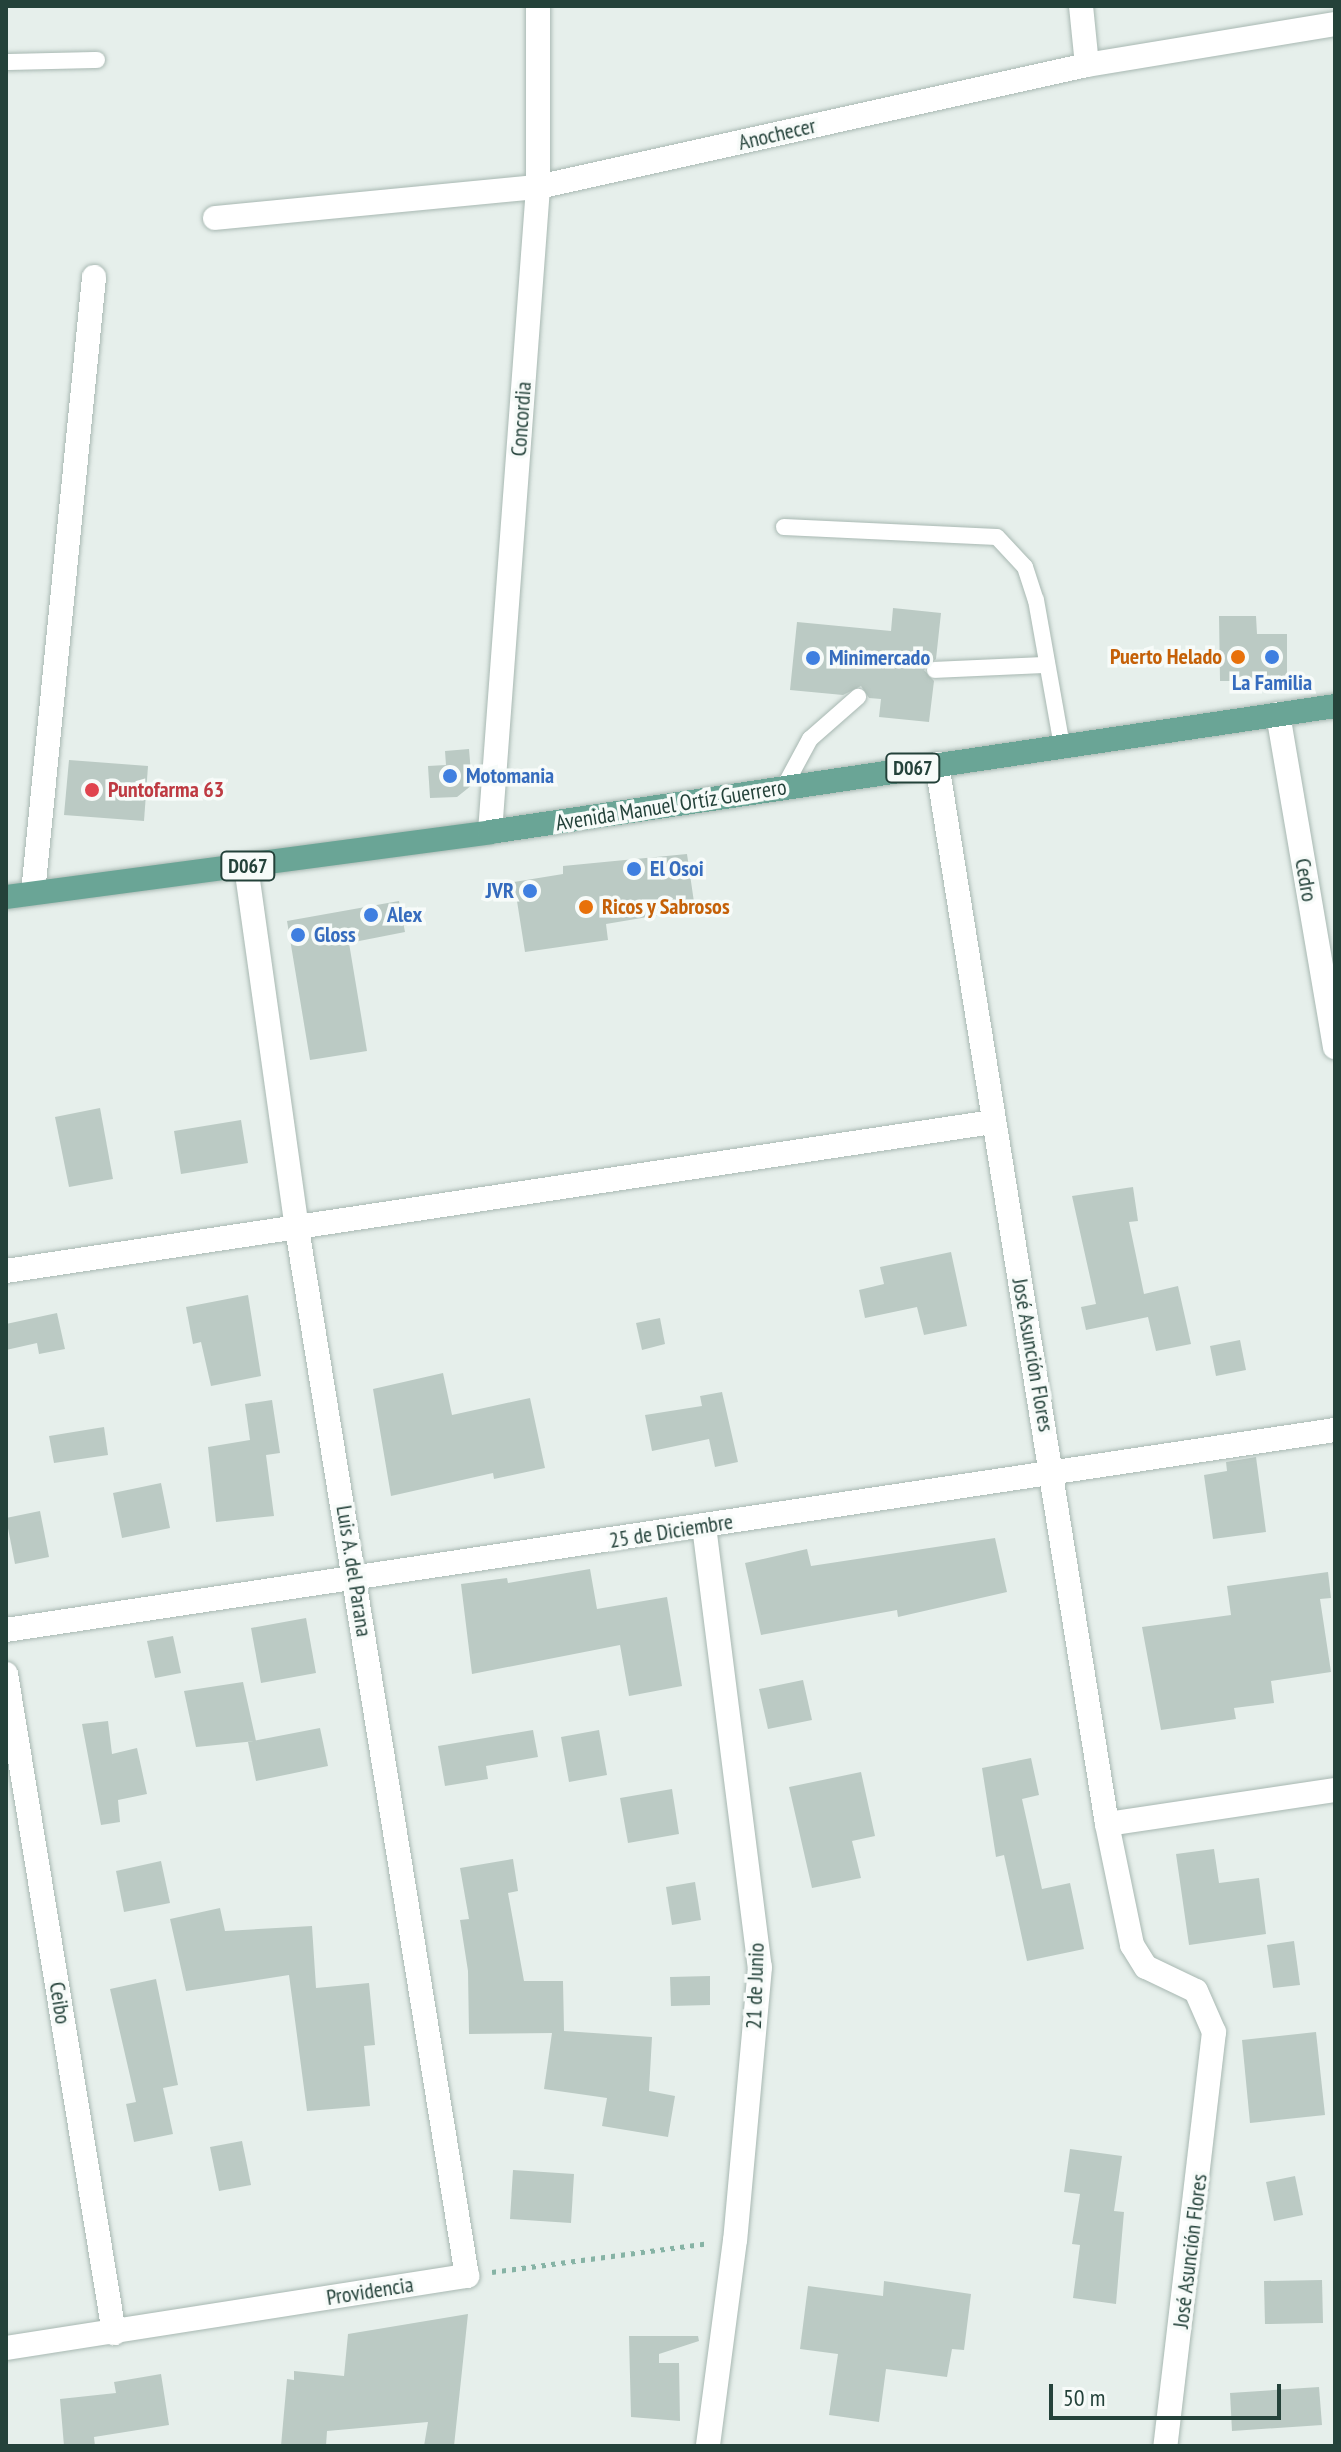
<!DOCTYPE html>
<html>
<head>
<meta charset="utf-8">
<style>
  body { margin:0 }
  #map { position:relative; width:1341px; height:2452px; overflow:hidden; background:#e6efeb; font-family:"PT Sans Narrow",sans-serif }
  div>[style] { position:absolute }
  .building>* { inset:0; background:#bbcac4 }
  .path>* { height:5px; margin-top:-2.5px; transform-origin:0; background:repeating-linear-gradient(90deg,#86b3a5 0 4px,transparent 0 10px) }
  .roads { filter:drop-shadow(0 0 2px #a8b8b2) drop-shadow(0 0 2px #a8b8b2) }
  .lane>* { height:16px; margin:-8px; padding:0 8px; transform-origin:8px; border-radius:8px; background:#fff }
  .street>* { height:24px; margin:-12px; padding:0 12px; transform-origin:12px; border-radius:12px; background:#fff }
  .secondary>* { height:24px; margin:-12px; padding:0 12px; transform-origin:12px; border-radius:12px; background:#fff }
  .primary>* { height:24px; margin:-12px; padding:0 12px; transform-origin:12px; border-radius:12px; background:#6aa596 }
  .dots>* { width:22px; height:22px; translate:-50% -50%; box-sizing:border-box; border:4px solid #f7fbf9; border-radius:50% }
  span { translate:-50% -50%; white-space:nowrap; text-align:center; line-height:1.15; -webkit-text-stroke:7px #f7fbf9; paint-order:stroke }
  .shield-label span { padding:2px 6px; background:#f7fbf9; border:2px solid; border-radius:6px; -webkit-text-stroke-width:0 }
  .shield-label { font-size:20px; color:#24423a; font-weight:700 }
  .street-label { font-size:22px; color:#24423a }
  .food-label { font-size:22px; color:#c56008; font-weight:700 }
  .right { translate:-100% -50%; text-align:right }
  .left { translate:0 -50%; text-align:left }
  .shop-label { font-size:22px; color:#366cbe; font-weight:700 }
  .health-label { font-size:22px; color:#be3a42; font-weight:700 }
  .frame { position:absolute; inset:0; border:8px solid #24423a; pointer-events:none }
  .scale { position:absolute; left:1049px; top:2384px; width:232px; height:36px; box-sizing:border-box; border:4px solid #24423a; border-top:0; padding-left:10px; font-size:24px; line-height:28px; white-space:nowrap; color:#24423a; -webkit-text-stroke:6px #f7fbf9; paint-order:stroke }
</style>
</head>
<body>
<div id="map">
  <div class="building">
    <i style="clip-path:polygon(893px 608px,941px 613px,936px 659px,924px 670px,934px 681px,929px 722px,879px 717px,881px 699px,869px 698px,861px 686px,843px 695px,790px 690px,797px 622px,891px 631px)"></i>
    <i style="clip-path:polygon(1219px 616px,1256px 616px,1257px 634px,1287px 634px,1287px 681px,1220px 681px)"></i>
    <i style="clip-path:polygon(469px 749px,472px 785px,457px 797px,430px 798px,428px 766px,446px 765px,445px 751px)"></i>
    <i style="clip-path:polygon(69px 760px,148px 766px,144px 821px,64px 815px)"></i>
    <i style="clip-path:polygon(687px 854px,695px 909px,606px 924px,608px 940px,525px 952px,514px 882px,563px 874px,563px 866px)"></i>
    <i style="clip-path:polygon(399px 901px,405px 932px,349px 943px,367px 1051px,310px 1060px,287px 921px)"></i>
    <i style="clip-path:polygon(100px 1108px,113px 1179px,69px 1187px,55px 1117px)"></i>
    <i style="clip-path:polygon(241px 1120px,248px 1163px,181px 1174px,174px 1131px)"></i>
    <i style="clip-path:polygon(1133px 1187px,1138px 1221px,1129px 1222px,1144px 1294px,1178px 1286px,1191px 1344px,1156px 1351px,1148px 1317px,1086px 1330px,1081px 1307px,1096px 1304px,1072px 1196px)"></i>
    <i style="clip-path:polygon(951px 1252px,967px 1326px,924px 1335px,917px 1307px,865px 1318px,859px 1290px,884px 1284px,880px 1267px)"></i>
    <i style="clip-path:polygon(248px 1295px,261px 1376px,211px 1386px,201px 1342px,193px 1344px,186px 1307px)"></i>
    <i style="clip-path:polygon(57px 1313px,65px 1349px,39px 1354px,37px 1343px,6px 1350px,6px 1324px)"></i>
    <i style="clip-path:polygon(660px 1318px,665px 1344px,642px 1350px,636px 1323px)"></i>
    <i style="clip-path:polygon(1240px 1340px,1246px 1370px,1216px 1376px,1210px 1346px)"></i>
    <i style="clip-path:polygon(443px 1373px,452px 1415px,530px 1398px,545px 1468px,494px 1479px,493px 1473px,391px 1496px,373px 1389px)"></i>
    <i style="clip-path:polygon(722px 1392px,738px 1462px,715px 1467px,709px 1439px,652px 1451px,645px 1415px,702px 1406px,700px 1396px)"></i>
    <i style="clip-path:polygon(272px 1400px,280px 1453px,266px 1455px,274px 1516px,216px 1522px,208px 1447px,250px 1440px,245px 1404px)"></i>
    <i style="clip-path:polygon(104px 1427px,108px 1455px,54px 1463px,49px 1436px)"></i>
    <i style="clip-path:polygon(1256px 1457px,1266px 1532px,1213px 1539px,1204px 1475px,1227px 1471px,1226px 1462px)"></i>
    <i style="clip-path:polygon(161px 1483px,170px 1528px,122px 1538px,113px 1493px)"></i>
    <i style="clip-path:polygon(40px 1511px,49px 1557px,15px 1564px,6px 1518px)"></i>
    <i style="clip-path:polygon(995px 1538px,1007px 1592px,898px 1617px,897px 1610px,761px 1635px,745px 1563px,807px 1549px,811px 1566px)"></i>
    <i style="clip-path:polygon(590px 1569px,597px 1609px,667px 1597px,682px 1686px,629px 1696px,620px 1645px,472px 1674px,461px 1584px,507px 1578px,508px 1583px)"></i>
    <i style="clip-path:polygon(1328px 1572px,1331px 1598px,1320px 1599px,1331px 1672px,1271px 1681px,1274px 1703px,1234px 1708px,1236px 1719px,1161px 1730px,1142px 1627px,1231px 1615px,1227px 1586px)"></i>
    <i style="clip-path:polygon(306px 1618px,316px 1673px,261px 1683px,251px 1628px)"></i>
    <i style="clip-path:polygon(173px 1636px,181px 1673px,155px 1678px,147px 1641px)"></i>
    <i style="clip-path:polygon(803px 1680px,812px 1720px,768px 1729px,759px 1689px)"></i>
    <i style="clip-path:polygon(243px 1682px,256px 1741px,196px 1747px,184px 1691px)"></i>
    <i style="clip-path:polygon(108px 1721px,112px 1754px,137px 1748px,147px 1794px,118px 1800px,120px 1822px,101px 1825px,82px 1724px)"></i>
    <i style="clip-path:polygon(320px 1728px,328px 1766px,256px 1781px,248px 1742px)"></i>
    <i style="clip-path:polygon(533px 1730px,538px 1757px,486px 1766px,488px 1779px,445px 1786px,438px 1746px)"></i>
    <i style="clip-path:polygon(599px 1730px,607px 1775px,569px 1782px,561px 1737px)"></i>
    <i style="clip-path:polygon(1031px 1758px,1039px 1795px,1022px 1799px,1042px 1889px,1070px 1883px,1084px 1949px,1027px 1961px,1004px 1855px,996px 1857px,982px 1768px)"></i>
    <i style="clip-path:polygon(861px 1772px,875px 1836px,852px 1841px,861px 1878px,812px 1888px,789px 1787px)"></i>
    <i style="clip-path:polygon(672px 1789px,679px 1834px,628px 1843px,620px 1798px)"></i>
    <i style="clip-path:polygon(1214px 1849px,1219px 1883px,1259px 1878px,1266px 1934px,1189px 1945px,1176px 1854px)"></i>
    <i style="clip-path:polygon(513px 1859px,518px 1891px,508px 1893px,524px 1981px,563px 1981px,564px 2031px,652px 2037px,649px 2091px,675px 2096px,668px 2137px,602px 2126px,607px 2098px,544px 2089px,552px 2033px,469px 2034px,468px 1971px,460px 1920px,469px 1919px,460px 1868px)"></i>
    <i style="clip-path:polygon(161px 1861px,170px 1903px,124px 1912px,116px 1871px)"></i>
    <i style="clip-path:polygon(695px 1882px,701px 1920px,672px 1925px,666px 1887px)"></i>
    <i style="clip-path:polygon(220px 1908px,225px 1931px,312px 1926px,316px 1988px,369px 1983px,375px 2045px,364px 2046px,370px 2106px,307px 2111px,289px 1975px,186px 1991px,170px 1919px)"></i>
    <i style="clip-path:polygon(1294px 1941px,1300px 1985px,1273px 1988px,1267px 1945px)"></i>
    <i style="clip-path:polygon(710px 1976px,710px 2005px,671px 2006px,670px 1977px)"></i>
    <i style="clip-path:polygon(156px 1979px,178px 2085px,163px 2088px,173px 2134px,134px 2142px,126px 2104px,136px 2102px,110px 1989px)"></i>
    <i style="clip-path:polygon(1316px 2032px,1325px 2115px,1250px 2123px,1242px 2040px)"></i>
    <i style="clip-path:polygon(242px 2141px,251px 2185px,219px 2191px,210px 2147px)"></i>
    <i style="clip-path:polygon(1070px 2149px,1122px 2156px,1114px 2211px,1124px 2212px,1116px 2304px,1073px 2298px,1080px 2245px,1072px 2244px,1080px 2194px,1064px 2192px)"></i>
    <i style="clip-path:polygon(513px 2170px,574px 2174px,571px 2223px,510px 2219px)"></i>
    <i style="clip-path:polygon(1295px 2176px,1303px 2215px,1274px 2221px,1266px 2182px)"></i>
    <i style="clip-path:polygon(1322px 2280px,1323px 2323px,1265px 2324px,1264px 2281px)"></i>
    <i style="clip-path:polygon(884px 2281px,971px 2294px,964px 2350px,952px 2349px,947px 2377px,886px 2369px,879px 2422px,829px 2415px,838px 2354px,800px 2349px,808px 2286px,883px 2296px)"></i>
    <i style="clip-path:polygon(468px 2314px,454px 2446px,424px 2446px,428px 2422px,327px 2431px,326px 2446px,281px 2446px,287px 2379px,294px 2380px,294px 2371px,344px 2376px,348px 2334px)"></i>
    <i style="clip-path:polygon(629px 2336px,698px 2336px,699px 2341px,659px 2354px,659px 2363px,679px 2363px,680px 2421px,631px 2417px)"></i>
    <i style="clip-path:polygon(161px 2374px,169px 2425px,94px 2437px,95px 2446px,64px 2446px,60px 2399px,116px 2393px,114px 2382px)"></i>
    <i style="clip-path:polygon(1319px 2387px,1322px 2425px,1232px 2431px,1230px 2393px)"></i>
  </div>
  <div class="path">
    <i style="left:492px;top:2272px;width:218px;rotate:-7.6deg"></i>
  </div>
  <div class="roads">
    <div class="lane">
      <i style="left:6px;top:62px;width:91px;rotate:-1.3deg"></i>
      <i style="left:784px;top:527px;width:213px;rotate:2.7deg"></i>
      <i style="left:997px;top:537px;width:41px;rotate:47deg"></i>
      <i style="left:1025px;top:567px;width:35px;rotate:72deg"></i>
      <i style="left:1036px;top:600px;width:148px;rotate:79.9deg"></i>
      <i style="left:935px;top:670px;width:112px;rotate:-2.6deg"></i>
      <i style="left:784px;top:787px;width:55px;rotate:-61.6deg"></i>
      <i style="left:810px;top:739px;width:64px;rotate:-41.2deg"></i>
    </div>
    <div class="street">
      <i style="left:1081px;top:6px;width:59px;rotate:84.2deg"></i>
      <i style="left:215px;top:218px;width:324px;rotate:-5.5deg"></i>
      <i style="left:538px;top:187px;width:562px;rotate:-12.53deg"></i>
      <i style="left:1087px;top:65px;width:251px;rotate:-9.4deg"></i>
      <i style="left:1278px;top:714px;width:338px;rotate:80.3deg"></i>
      <i style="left:937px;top:764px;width:1074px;rotate:80.89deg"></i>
      <i style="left:1107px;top:1824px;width:124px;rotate:78.3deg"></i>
      <i style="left:1132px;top:1945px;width:26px;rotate:58deg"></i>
      <i style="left:1146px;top:1967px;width:55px;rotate:25.6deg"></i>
      <i style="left:1196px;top:1991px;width:45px;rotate:66.3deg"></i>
      <i style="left:1214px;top:2032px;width:417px;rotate:96.7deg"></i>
      <i style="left:33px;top:893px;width:619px;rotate:-84.34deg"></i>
      <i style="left:6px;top:1271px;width:997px;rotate:-8.59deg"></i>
      <i style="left:704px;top:1526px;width:445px;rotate:82.8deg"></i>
      <i style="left:760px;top:1967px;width:274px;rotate:95.2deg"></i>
      <i style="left:735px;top:2240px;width:208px;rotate:97.5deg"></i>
      <i style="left:6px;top:1674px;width:668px;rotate:80.69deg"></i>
      <i style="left:1107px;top:1824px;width:231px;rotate:-8.5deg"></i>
      <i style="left:6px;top:2348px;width:467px;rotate:-8.9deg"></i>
      <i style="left:467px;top:2276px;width:1061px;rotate:-99.22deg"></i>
      <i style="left:297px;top:1229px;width:367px;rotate:-98deg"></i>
    </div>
    <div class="secondary">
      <i style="left:490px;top:832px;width:647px;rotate:-85.74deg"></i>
      <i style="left:538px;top:187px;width:181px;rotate:-90deg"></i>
      <i style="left:6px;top:1630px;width:1344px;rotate:-8.56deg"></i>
    </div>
    <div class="primary">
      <i style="left:6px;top:897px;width:488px;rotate:-7.6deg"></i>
      <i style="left:490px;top:832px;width:854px;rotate:-8.48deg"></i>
    </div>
  </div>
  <div class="dots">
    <i style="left:1238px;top:657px;background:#e8710a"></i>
    <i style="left:1272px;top:657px;background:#3f7fe0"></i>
    <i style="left:813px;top:658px;background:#3f7fe0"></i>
    <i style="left:450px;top:776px;background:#3f7fe0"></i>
    <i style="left:92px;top:790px;background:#e0444e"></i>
    <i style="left:634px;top:869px;background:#3f7fe0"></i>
    <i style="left:530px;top:891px;background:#3f7fe0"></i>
    <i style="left:586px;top:907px;background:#e8710a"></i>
    <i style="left:371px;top:915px;background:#3f7fe0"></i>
    <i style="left:298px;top:935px;background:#3f7fe0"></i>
  </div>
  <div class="shield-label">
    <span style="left:913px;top:768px">D067</span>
    <span style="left:248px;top:866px">D067</span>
  </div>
  <div class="street-label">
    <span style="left:777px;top:134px;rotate:-13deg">Anochecer</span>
    <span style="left:521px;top:419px;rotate:-86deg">Concordia</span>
    <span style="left:671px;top:805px;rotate:-9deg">Avenida Manuel Ortíz Guerrero</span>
    <span style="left:1306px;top:880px;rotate:80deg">Cedro</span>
    <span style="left:1033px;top:1355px;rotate:80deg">José Asunción Flores</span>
    <span style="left:671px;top:1531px;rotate:-9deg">25 de Diciembre</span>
    <span style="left:354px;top:1571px;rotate:81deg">Luis A. del Parana</span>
    <span style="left:755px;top:1986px;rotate:-88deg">21 de Junio</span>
    <span style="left:60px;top:2003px;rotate:81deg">Ceibo</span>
    <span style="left:1190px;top:2251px;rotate:-83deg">José Asunción Flores</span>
    <span style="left:370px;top:2291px;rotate:-9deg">Providencia</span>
  </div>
  <div class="food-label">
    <span class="right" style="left:1222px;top:657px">Puerto Helado</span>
    <span class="left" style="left:602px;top:907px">Ricos y Sabrosos</span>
  </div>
  <div class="shop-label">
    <span class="left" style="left:829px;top:658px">Minimercado</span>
    <span style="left:1272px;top:683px">La Familia</span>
    <span class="left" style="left:466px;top:776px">Motomania</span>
    <span class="left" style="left:650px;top:869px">El Osoi</span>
    <span class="right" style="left:514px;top:891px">JVR</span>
    <span class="left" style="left:387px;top:915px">Alex</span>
    <span class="left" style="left:314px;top:935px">Gloss</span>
  </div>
  <div class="health-label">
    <span class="left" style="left:108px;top:790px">Puntofarma 63</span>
  </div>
  <div class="frame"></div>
  <div class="scale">50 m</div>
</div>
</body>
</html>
